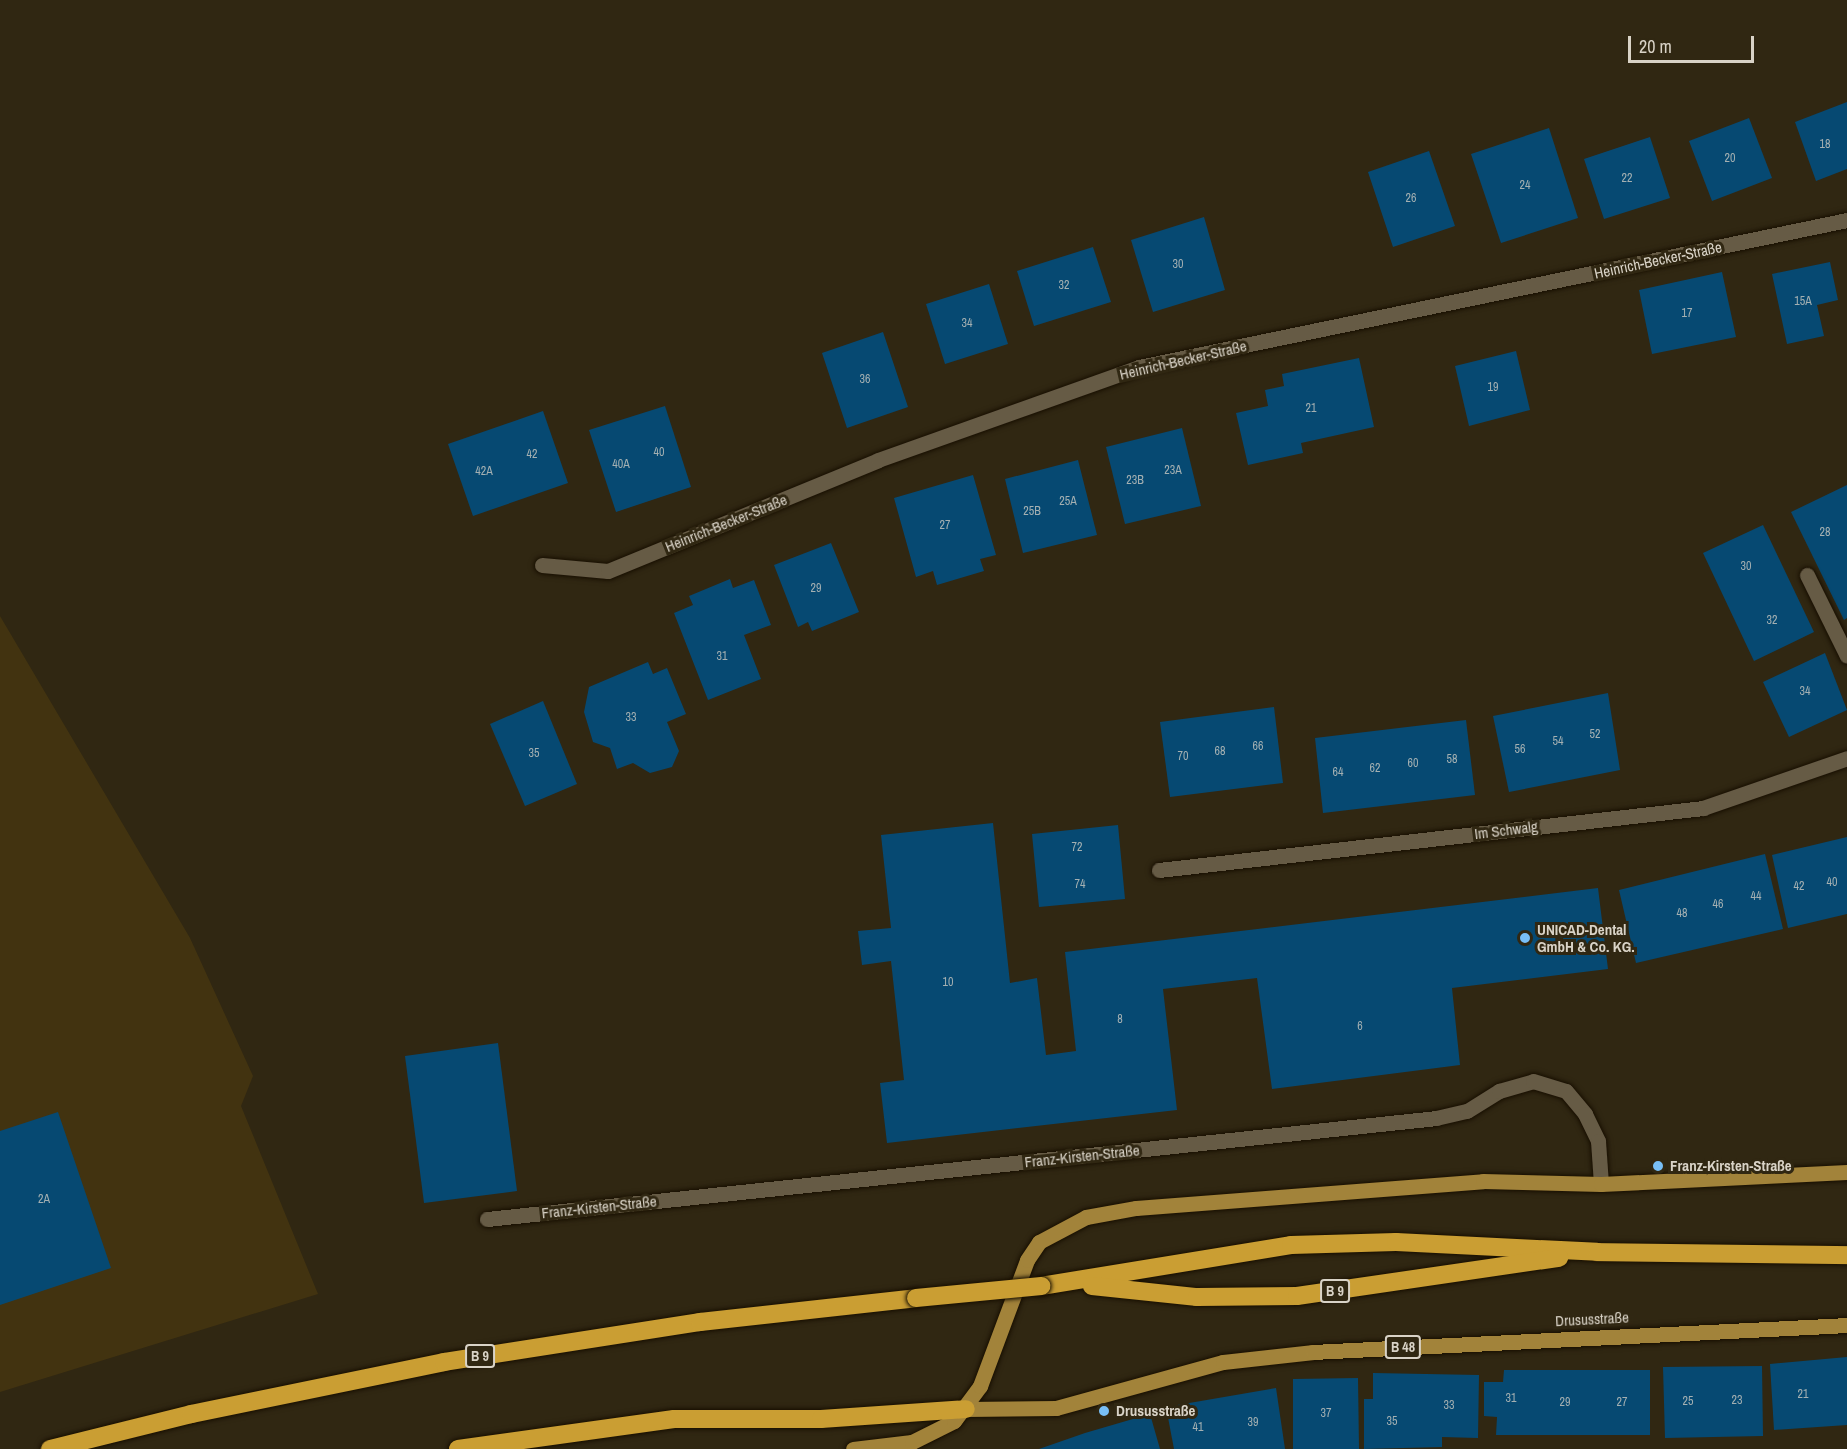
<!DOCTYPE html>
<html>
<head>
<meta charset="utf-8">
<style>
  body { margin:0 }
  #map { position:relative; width:1847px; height:1449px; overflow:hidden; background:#302712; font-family:"Archivo Narrow",sans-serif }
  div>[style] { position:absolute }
  .green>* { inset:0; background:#423310 }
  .building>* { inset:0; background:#064972 }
  .roads { filter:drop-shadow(0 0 2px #180f00) drop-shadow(0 0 2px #180f00) }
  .street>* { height:15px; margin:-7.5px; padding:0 7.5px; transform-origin:7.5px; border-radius:7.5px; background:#665b45 }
  .primary>* { height:15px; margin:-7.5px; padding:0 7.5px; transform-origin:7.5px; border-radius:7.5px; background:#a2833a }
  .highway>* { height:18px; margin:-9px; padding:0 9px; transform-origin:9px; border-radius:9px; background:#ca9e33 }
  .bridges { filter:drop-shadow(0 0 2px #180f00) drop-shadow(0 0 2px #180f00) }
  .highway-bridge>* { height:18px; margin:-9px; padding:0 9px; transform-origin:9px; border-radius:9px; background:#ca9e33 }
  .dots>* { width:16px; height:16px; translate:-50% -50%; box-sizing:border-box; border:3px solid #302712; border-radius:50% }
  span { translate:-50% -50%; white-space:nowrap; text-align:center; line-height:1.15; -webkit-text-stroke:6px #302712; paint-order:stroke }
  .number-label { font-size:12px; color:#a4b0b2 }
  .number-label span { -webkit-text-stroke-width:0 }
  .shield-label span { padding:2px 4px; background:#302712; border:2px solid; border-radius:4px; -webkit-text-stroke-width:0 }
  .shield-label { font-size:14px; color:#d9d3c7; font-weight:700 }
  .street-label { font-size:15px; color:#d9d3c7 }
  .poi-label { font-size:15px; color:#d9d3c7; font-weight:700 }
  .left { translate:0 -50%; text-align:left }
  .scale { position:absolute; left:1628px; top:36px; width:126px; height:27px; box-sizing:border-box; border:3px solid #d9d3c7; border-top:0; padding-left:8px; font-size:18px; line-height:21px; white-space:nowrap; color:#d9d3c7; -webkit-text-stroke:4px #302712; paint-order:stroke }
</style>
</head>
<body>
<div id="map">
  <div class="green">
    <i style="clip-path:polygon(0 616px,190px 938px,253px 1076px,241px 1106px,318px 1294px,0 1392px)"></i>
  </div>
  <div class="building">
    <i style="clip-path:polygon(1847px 102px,1847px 169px,1816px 181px,1795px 122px)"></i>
    <i style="clip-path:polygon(1749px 118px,1772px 178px,1712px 201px,1689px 141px)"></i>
    <i style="clip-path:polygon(1549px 128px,1578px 218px,1501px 243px,1471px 154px)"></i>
    <i style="clip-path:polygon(1650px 137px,1670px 198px,1604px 219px,1584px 159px)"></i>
    <i style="clip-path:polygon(1429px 151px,1455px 226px,1393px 247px,1368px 172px)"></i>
    <i style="clip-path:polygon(1204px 217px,1225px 290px,1153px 312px,1131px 240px)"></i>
    <i style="clip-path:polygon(1093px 247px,1111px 302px,1034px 326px,1017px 271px)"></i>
    <i style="clip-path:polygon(1830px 262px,1838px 300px,1817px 305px,1824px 336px,1787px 344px,1772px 274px)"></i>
    <i style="clip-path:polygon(1722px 272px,1736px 337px,1652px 354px,1639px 290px)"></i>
    <i style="clip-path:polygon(989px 284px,1008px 344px,945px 364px,926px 304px)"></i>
    <i style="clip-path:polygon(883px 332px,908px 407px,847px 428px,822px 353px)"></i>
    <i style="clip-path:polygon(1516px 351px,1530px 410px,1469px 426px,1455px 366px)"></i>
    <i style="clip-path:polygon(1359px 358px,1374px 427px,1301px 443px,1303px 453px,1248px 465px,1236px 413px,1268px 406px,1265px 390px,1284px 386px,1282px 374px)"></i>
    <i style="clip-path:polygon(665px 406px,691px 487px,616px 512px,589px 430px)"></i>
    <i style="clip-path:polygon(543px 411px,568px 483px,473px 516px,448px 444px)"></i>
    <i style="clip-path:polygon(1182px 428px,1201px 506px,1125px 524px,1106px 447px)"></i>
    <i style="clip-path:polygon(1078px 460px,1097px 535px,1023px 553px,1005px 479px)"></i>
    <i style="clip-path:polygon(973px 475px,996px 555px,980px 559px,984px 571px,937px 585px,933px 571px,916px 577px,894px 498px)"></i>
    <i style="clip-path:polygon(1847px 485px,1847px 618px,1844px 620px,1791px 512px)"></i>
    <i style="clip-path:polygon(1763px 525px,1814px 632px,1754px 661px,1703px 553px)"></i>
    <i style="clip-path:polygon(831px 543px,859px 612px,812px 631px,808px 622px,798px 627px,774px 565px)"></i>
    <i style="clip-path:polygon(730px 579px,733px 588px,754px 580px,771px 625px,744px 635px,761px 679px,708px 700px,674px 613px,693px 605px,689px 596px)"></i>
    <i style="clip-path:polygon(1825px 653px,1847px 710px,1789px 737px,1763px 682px)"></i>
    <i style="clip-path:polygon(648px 662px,653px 674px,667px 668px,686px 714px,667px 722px,679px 751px,672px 767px,650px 773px,633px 763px,617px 769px,610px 748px,593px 742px,584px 712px,589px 687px)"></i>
    <i style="clip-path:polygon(1608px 693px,1620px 770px,1509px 792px,1493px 716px)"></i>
    <i style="clip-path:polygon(543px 701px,577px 784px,525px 806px,490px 724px)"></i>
    <i style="clip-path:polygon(1274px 707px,1283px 783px,1170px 797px,1160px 722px)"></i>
    <i style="clip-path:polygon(1466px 720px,1475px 795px,1323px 813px,1315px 738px)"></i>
    <i style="clip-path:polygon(993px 823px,1010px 983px,1037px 978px,1046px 1055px,1076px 1051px,1065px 952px,1598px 888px,1608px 969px,1452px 988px,1460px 1065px,1272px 1089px,1257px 978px,1163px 989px,1177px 1110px,887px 1143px,880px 1083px,904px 1080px,891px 961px,862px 965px,858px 931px,891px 928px,881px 835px)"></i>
    <i style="clip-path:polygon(1118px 825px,1125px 899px,1039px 907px,1032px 834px)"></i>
    <i style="clip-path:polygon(1847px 837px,1847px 914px,1788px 928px,1772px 855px)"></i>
    <i style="clip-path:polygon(1765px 854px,1783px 929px,1636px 963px,1619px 890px)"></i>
    <i style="clip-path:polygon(498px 1043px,517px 1191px,424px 1203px,405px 1056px)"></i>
    <i style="clip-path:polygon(58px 1112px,111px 1268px,0 1305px,0 1131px)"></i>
    <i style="clip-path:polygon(1847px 1357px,1847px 1425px,1774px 1430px,1770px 1364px)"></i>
    <i style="clip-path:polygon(1762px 1366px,1763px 1436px,1665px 1438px,1663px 1367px)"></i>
    <i style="clip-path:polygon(1504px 1370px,1650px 1370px,1650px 1435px,1496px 1435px,1497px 1417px,1484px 1416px,1484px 1382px,1503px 1382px)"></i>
    <i style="clip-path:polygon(1373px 1373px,1479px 1375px,1478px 1438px,1442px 1437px,1442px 1447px,1364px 1449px,1364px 1399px,1373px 1399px)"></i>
    <i style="clip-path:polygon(1358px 1378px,1359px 1449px,1293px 1449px,1293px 1379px)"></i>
    <i style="clip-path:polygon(1276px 1388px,1285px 1449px,1174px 1449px,1166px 1407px)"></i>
    <i style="clip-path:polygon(1150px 1414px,1160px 1449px,1039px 1449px,1085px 1433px)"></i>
  </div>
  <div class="roads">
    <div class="street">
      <i style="left:542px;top:565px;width:66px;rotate:5.2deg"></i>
      <i style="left:608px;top:571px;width:292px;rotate:-22.3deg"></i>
      <i style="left:878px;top:460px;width:277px;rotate:-19.6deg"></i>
      <i style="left:1139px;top:367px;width:723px;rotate:-11.73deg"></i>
      <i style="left:1807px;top:575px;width:90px;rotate:63.7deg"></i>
      <i style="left:1159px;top:870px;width:548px;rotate:-6.5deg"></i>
      <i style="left:1703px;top:808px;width:152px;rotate:-19.1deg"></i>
      <i style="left:487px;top:1219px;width:954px;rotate:-6.07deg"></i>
      <i style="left:1436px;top:1118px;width:32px;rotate:-13deg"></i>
      <i style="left:1467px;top:1111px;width:38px;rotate:-32deg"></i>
      <i style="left:1499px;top:1091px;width:35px;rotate:-16deg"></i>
      <i style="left:1533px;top:1081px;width:34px;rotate:17deg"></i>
      <i style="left:1566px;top:1091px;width:30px;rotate:50deg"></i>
      <i style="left:1585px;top:1114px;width:30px;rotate:64deg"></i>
      <i style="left:1598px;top:1141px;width:43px;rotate:86deg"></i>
    </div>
    <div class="primary">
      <i style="left:966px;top:1409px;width:90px;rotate:-0.6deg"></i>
      <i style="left:1056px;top:1408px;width:173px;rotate:-15.4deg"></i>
      <i style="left:1223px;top:1362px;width:91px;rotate:-6.3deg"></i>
      <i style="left:1313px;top:1352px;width:535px;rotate:-2.89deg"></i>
      <i style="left:853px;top:1449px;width:59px;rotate:-6.8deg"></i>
      <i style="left:912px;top:1442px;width:47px;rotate:-26.6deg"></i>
      <i style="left:954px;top:1421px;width:44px;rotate:-53.4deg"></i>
      <i style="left:980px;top:1386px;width:134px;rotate:-69.5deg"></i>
      <i style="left:1027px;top:1260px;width:22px;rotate:-56deg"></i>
      <i style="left:1039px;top:1242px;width:53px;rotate:-28deg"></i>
      <i style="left:1086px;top:1217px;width:51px;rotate:-10.2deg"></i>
      <i style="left:1136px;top:1208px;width:348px;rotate:-4.4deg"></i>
      <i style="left:1483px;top:1181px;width:118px;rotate:1.5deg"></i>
      <i style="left:1601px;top:1184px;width:246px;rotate:-2.8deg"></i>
    </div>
    <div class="highway">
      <i style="left:1041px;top:1286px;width:253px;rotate:-9.3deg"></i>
      <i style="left:1291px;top:1245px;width:105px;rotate:-1.6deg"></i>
      <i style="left:1396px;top:1242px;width:201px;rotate:2.8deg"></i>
      <i style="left:1597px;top:1252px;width:250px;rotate:0.7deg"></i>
      <i style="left:1092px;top:1286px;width:106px;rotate:6deg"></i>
      <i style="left:1197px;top:1297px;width:100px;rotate:-0.6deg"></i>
      <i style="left:1297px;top:1296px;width:265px;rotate:-8.3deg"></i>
      <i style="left:50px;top:1449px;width:145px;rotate:-13.9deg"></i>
      <i style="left:191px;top:1414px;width:258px;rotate:-11.6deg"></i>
      <i style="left:444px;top:1362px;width:259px;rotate:-8.9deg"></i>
      <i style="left:700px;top:1322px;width:217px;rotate:-6.3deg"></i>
      <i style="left:458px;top:1449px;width:218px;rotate:-7.9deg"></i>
      <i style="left:674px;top:1419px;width:147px"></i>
      <i style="left:821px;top:1419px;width:145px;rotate:-3.9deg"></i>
    </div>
  </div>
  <div class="bridges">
    <div class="highway-bridge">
      <i style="left:916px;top:1298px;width:126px;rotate:-5.5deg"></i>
    </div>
  </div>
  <div class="dots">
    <i style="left:1525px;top:938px;background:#78bff7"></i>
    <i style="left:1658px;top:1166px;background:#78bff7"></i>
    <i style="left:1104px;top:1411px;background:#78bff7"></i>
  </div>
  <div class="number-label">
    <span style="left:1825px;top:145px">18</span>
    <span style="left:1730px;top:159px">20</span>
    <span style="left:1627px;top:179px">22</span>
    <span style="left:1525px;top:186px">24</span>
    <span style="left:1411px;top:199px">26</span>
    <span style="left:1178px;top:265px">30</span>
    <span style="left:1064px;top:286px">32</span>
    <span style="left:1803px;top:302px">15A</span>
    <span style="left:1687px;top:314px">17</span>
    <span style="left:967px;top:324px">34</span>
    <span style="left:865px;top:380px">36</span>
    <span style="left:1493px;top:388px">19</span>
    <span style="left:1311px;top:409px">21</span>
    <span style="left:659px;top:453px">40</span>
    <span style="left:532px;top:455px">42</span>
    <span style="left:621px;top:465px">40A</span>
    <span style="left:1173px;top:471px">23A</span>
    <span style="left:484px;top:472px">42A</span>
    <span style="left:1135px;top:481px">23B</span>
    <span style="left:1068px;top:502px">25A</span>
    <span style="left:1032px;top:512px">25B</span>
    <span style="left:945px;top:526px">27</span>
    <span style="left:1825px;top:533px">28</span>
    <span style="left:1746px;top:567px">30</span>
    <span style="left:816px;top:589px">29</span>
    <span style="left:1772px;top:621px">32</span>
    <span style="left:722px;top:657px">31</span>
    <span style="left:1805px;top:692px">34</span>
    <span style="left:631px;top:718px">33</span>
    <span style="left:1595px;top:735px">52</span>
    <span style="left:1558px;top:742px">54</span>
    <span style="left:1258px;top:747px">66</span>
    <span style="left:1520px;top:750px">56</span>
    <span style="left:1220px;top:752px">68</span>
    <span style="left:534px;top:754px">35</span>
    <span style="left:1183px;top:757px">70</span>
    <span style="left:1452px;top:760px">58</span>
    <span style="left:1413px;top:764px">60</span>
    <span style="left:1375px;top:769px">62</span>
    <span style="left:1338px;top:773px">64</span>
    <span style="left:1077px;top:848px">72</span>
    <span style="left:1832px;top:883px">40</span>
    <span style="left:1080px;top:885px">74</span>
    <span style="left:1799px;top:887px">42</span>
    <span style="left:1756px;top:897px">44</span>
    <span style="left:1718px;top:905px">46</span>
    <span style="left:1682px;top:914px">48</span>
    <span style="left:948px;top:983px">10</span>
    <span style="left:1120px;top:1020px">8</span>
    <span style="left:1360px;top:1027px">6</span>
    <span style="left:44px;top:1200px">2A</span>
    <span style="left:1803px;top:1395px">21</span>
    <span style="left:1511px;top:1399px">31</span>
    <span style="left:1737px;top:1401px">23</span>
    <span style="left:1688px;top:1402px">25</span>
    <span style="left:1565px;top:1403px">29</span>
    <span style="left:1622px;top:1403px">27</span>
    <span style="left:1449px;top:1406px">33</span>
    <span style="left:1326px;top:1414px">37</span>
    <span style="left:1392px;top:1422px">35</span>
    <span style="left:1253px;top:1423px">39</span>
    <span style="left:1198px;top:1428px">41</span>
  </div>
  <div class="shield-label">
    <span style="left:1335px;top:1291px">B 9</span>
    <span style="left:1403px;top:1347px">B 48</span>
    <span style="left:480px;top:1356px">B 9</span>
  </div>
  <div class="street-label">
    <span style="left:1658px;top:260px;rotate:-12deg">Heinrich-Becker-Straße</span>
    <span style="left:1183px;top:360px;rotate:-13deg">Heinrich-Becker-Straße</span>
    <span style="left:726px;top:523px;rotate:-22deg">Heinrich-Becker-Straße</span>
    <span style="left:1506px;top:830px;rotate:-7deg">Im Schwalg</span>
    <span style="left:1082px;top:1156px;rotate:-6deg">Franz-Kirsten-Straße</span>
    <span style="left:599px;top:1207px;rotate:-6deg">Franz-Kirsten-Straße</span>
    <span style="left:1592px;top:1319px;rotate:-3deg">Drususstraße</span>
  </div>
  <div class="poi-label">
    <span class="left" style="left:1537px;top:938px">UNICAD-Dental<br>GmbH &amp; Co. KG.</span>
    <span class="left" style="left:1670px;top:1166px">Franz-Kirsten-Straße</span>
    <span class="left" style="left:1116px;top:1411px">Drususstraße</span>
  </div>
  <div class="scale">20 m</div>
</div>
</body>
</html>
